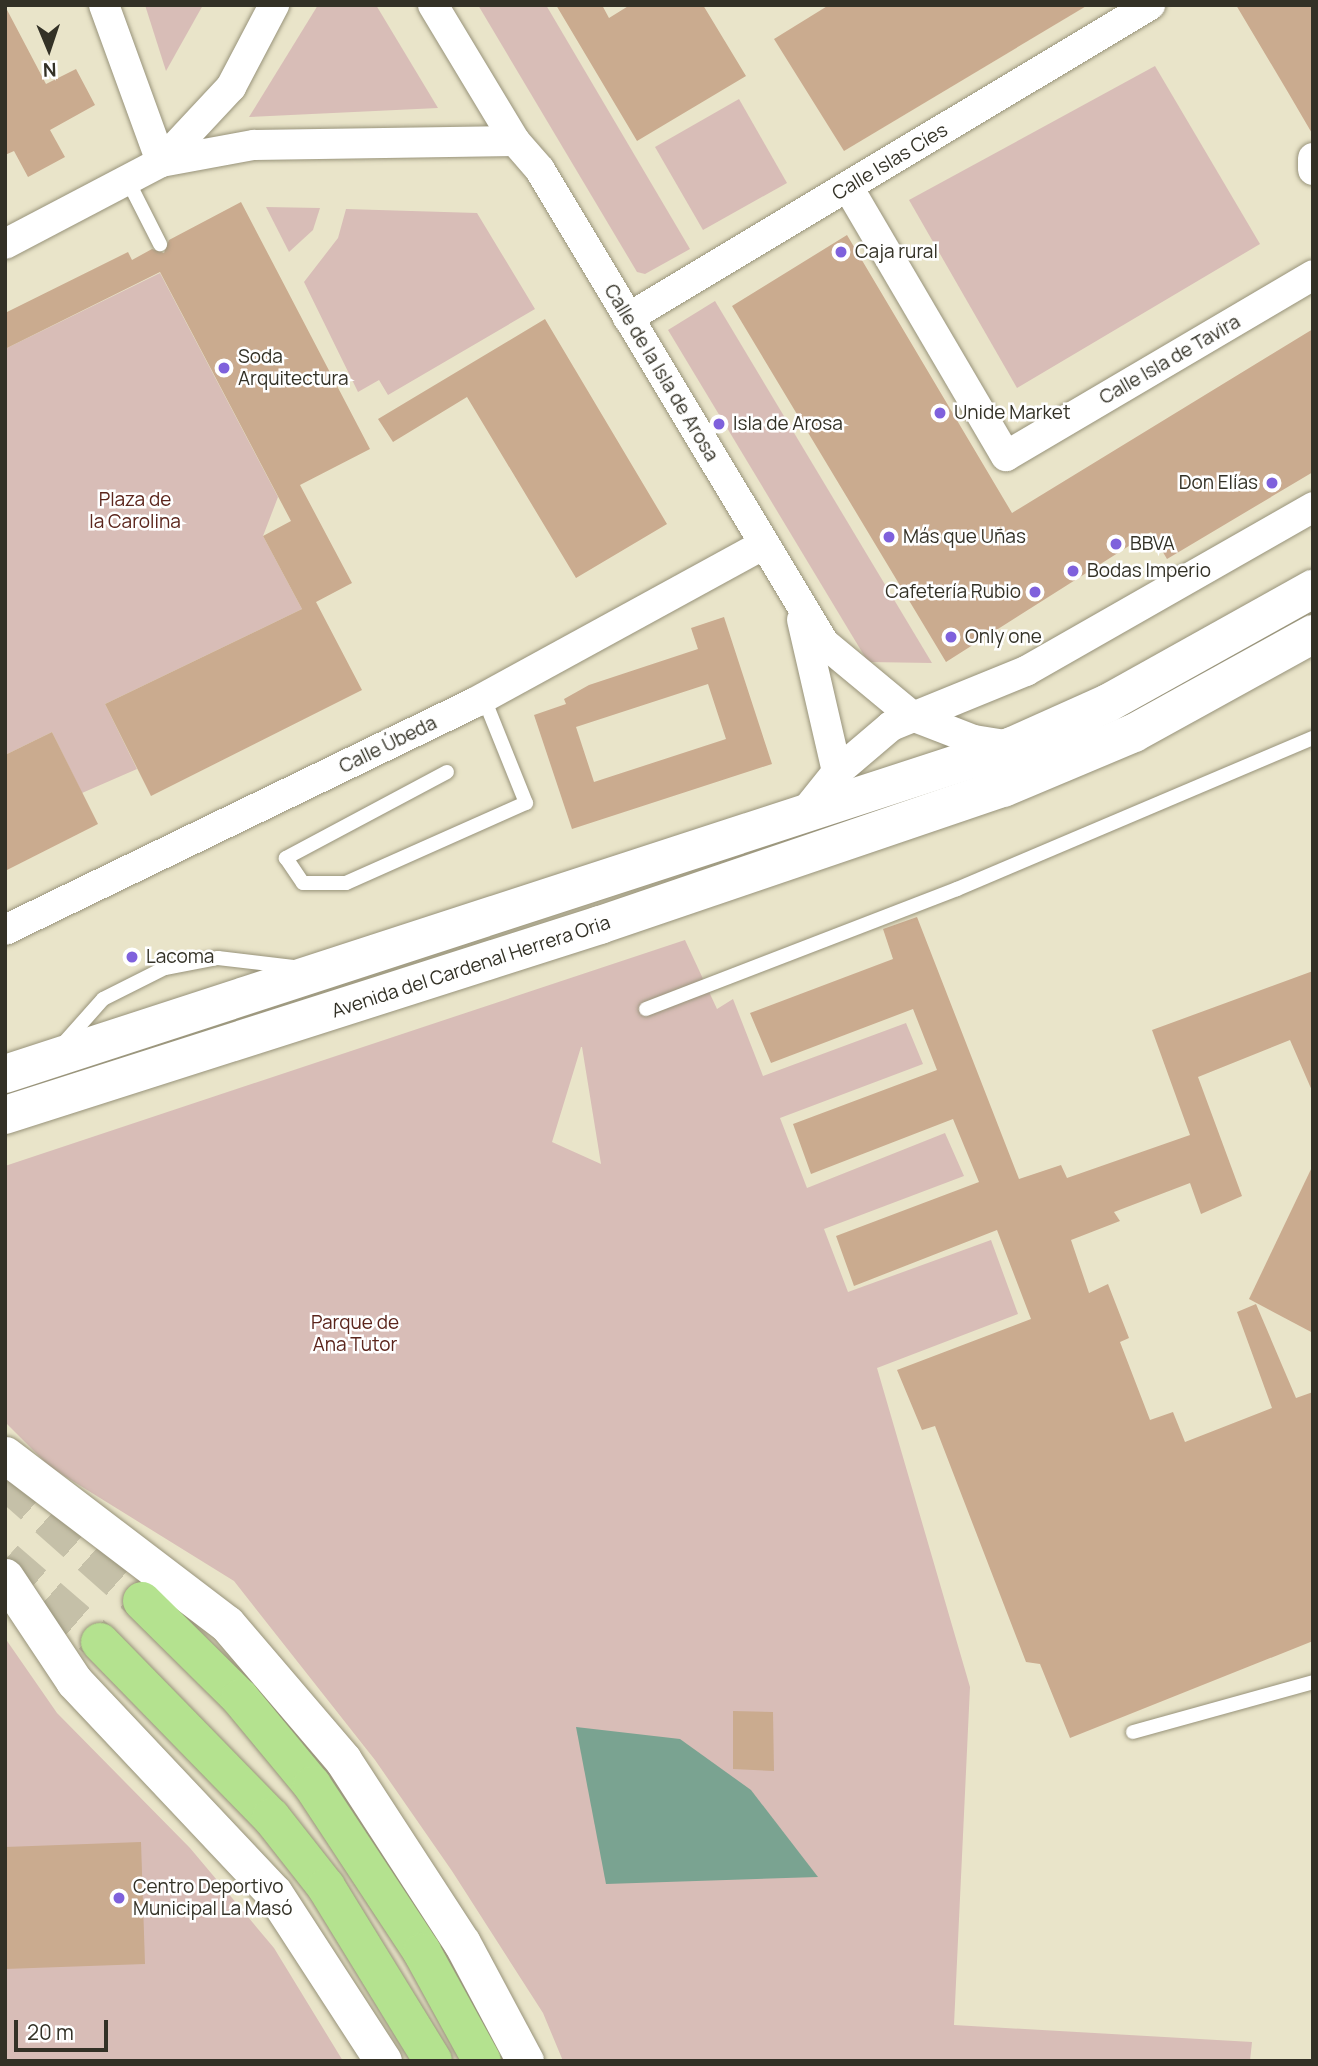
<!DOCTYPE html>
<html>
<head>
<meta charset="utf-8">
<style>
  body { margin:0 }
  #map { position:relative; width:1318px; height:2066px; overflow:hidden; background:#e9e4c9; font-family:Manrope,sans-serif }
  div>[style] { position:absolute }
  .green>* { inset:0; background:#d8bdb7 }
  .water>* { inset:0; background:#7aa391 }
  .building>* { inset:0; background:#caab8f }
  .motorway-tunnel>* { height:38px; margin-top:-19px; transform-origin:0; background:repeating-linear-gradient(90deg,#c5c0a8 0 38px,transparent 0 57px) }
  .roads { filter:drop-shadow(0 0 2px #98937a) drop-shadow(0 0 2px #98937a) }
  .service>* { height:14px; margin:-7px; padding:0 7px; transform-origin:7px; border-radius:7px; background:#fff }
  .minor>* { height:30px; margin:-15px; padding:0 15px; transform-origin:15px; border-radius:15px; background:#fff }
  .tertiary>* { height:37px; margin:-18.5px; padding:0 18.5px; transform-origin:18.5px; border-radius:18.5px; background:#fff }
  .secondary>* { height:38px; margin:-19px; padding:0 19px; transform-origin:19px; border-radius:19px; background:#fff }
  .motorway>* { height:38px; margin:-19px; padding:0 19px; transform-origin:19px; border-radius:19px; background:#b4e28f }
  .dots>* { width:19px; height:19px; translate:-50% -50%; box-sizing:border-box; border:4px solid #fff; border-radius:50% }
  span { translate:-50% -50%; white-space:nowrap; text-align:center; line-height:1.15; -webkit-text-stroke:5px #fff; paint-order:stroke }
  .street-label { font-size:19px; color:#333126 }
  .poi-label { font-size:19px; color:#333126 }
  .left { translate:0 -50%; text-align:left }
  .right { translate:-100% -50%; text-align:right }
  .park-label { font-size:19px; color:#5b251c }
  .frame { position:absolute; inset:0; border:7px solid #333126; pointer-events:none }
  .north { position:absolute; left:14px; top:14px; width:70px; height:70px; -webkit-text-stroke:5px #fff; paint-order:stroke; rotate:178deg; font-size:19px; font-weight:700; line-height:28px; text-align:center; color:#333126 }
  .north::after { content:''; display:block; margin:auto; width:24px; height:32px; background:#333126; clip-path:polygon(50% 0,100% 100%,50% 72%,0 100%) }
  .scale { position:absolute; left:14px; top:2020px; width:94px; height:32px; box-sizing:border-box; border:4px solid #333126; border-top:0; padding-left:9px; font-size:21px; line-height:24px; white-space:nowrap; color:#333126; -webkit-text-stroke:5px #fff; paint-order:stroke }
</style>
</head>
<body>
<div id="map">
  <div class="green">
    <i style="clip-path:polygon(145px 5px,203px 5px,166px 71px)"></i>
    <i style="clip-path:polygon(318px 5px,376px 5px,438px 108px,249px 117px)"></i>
    <i style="clip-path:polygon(478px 5px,546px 5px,690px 249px,645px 274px,637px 272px)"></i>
    <i style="clip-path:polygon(1155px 66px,1260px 244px,1017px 388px,909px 200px)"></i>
    <i style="clip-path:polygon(739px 99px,787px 183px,703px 230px,655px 147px)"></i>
    <i style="clip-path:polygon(266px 207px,320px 208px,313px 230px,289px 252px)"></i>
    <i style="clip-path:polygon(346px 209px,477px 213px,535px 309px,388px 395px,379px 380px,358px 392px,304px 282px,338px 238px)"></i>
    <i style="clip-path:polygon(160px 273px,278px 497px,263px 536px,302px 609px,105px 704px,137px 769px,82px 793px,52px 732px,5px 755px,5px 349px)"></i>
    <i style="clip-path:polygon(715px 301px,932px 663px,868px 662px,668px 330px)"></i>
    <i style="clip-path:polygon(evenodd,685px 940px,717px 1009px,733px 999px,763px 1076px,906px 1023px,923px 1064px,780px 1118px,807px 1188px,945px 1133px,964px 1176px,824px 1229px,848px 1292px,991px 1240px,1018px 1314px,877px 1368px,970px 1687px,954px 2025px,1252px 2042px,1250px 2061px,563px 2061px,543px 2013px,452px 1871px,375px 1760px,234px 1581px,50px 1467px,5px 1422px,5px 1166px,685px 940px,581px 1047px,582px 1047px,601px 1164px,552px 1142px,581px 1047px)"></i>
    <i style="clip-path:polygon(5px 1638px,57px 1713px,190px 1848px,274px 1948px,343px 2061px,5px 2061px)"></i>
  </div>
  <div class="water">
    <i style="clip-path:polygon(576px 1727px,680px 1739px,751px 1790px,818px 1877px,606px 1884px)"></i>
  </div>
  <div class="building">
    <i style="clip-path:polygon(556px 5px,602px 5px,609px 18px,630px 5px,703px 5px,746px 76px,637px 141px)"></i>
    <i style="clip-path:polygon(829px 5px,1088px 5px,844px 151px,774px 39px)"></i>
    <i style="clip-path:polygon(1236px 5px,1313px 5px,1313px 135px,1289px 94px)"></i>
    <i style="clip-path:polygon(5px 6px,46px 84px,76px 69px,95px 105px,50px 130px,65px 157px,28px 177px,14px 151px,5px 155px)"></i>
    <i style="clip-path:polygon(241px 202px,370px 449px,300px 485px,352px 583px,316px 602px,362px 690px,151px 796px,105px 704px,302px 609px,263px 536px,291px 521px,160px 272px,5px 349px,5px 313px,128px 252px,132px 260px,152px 249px,164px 253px,169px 240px)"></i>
    <i style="clip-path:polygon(847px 235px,1012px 513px,1313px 329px,1313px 472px,1167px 559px,1151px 532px,946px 662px,732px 306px)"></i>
    <i style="clip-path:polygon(545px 319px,667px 524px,576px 578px,467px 397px,393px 442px,378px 419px)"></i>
    <i style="clip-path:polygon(evenodd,724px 617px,772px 764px,572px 829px,534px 715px,566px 704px,564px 699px,589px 685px,698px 649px,691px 628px,724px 617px,708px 684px,726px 739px,594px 782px,576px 727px,708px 684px)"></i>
    <i style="clip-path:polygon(52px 732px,98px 824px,5px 871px,5px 755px)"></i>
    <i style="clip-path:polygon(917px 917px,1019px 1179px,1061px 1165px,1067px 1178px,1190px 1135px,1152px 1030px,1313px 971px,1313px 1093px,1290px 1040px,1198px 1077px,1242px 1196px,1201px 1214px,1190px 1183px,1114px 1212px,1120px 1221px,1071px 1240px,1089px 1293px,1108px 1284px,1129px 1338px,1120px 1342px,1150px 1420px,1173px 1412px,1185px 1442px,1272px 1408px,1237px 1312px,1256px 1304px,1296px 1398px,1313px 1392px,1313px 1641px,1070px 1738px,1040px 1664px,1026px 1662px,935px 1426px,922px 1430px,897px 1370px,1031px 1319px,997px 1230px,854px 1286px,836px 1236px,979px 1182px,953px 1119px,811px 1174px,793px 1124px,937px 1070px,913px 1009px,771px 1063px,750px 1013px,893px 959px,883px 929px)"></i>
    <i style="clip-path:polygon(1313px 1165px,1313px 1333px,1249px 1299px)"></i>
    <i style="clip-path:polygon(733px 1711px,773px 1712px,774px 1771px,733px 1769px)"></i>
    <i style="clip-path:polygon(141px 1842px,145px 1964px,5px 1969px,5px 1847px)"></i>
  </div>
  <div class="motorway-tunnel">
    <i style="left:5px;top:1480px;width:183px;rotate:41.5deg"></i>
    <i style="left:5px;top:1560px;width:125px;rotate:40.8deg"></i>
  </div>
  <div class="roads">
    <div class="service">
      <i style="left:128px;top:181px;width:71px;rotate:63.1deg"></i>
      <i style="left:447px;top:772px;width:183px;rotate:151.9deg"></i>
      <i style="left:286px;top:858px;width:30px;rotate:56deg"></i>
      <i style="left:303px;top:883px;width:43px"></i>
      <i style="left:346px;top:883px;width:197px;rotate:-24deg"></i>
      <i style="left:526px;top:803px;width:115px;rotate:-111.9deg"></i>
      <i style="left:646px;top:1009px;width:333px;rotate:-21.1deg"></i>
      <i style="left:957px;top:889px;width:387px;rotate:-23deg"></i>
      <i style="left:64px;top:1043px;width:59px;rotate:-48.4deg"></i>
      <i style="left:103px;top:999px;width:69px;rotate:-26.6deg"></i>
      <i style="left:165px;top:968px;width:54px;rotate:-10.7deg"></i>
      <i style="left:218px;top:958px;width:78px;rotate:6.7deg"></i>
      <i style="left:1133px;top:1732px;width:187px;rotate:-15.5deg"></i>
    </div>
    <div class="minor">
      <i style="left:104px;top:5px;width:167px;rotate:70deg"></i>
      <i style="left:433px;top:5px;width:159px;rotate:58.9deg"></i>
      <i style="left:515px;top:141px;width:38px;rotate:49deg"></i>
      <i style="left:540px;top:170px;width:552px;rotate:59.02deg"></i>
      <i style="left:824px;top:643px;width:114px;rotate:39.7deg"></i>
      <i style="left:912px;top:716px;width:66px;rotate:21.2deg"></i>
      <i style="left:974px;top:740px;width:38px;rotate:9deg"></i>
      <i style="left:1313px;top:158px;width:12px;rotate:90deg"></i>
      <i style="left:161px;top:162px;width:95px;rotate:-10.4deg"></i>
      <i style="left:254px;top:145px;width:261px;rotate:-0.9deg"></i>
      <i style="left:848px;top:187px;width:312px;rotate:59.6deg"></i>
      <i style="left:1006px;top:456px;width:356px;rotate:-30.5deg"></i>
      <i style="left:5px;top:244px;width:176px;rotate:-27.7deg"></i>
      <i style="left:161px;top:162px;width:103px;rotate:-47deg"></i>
      <i style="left:231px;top:87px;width:93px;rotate:-62.3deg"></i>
      <i style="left:628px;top:318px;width:609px;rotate:-30.95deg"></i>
      <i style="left:802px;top:620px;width:156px;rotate:77deg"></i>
      <i style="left:801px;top:817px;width:58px;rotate:-51.3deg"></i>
      <i style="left:837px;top:772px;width:71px;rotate:-40.4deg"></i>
      <i style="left:891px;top:726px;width:146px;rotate:-22.2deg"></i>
      <i style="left:1026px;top:671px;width:331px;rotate:-29.7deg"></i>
      <i style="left:5px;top:930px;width:521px;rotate:-25.83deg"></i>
      <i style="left:474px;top:703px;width:329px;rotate:-28.7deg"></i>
    </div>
    <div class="tertiary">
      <i style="left:5px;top:1455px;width:279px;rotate:37.3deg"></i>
      <i style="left:227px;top:1624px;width:179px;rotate:49.5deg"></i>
      <i style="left:343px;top:1760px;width:218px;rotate:57deg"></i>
      <i style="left:462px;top:1943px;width:134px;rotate:61.9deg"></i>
      <i style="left:5px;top:1577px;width:125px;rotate:56.4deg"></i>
      <i style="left:74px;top:1681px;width:291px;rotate:46.7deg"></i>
      <i style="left:274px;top:1893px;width:200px;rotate:57deg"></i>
    </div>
    <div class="secondary">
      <i style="left:5px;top:1074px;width:1059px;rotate:-18.04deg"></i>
      <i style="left:1012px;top:746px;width:105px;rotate:-24.1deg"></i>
      <i style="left:1108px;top:703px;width:235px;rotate:-29.1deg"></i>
      <i style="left:5px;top:1115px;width:625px;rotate:-17.71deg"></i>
      <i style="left:600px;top:925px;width:426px;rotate:-18.8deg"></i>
      <i style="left:1003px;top:788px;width:142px;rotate:-22.8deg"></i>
      <i style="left:1134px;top:733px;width:205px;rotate:-28.9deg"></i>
    </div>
    <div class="motorway">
      <i style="left:142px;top:1601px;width:138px;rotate:44.7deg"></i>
      <i style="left:240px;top:1698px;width:113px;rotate:50.4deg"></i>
      <i style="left:312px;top:1785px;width:200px;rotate:56.6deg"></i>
      <i style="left:422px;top:1952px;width:124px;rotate:61.2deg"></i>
      <i style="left:100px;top:1642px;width:245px;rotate:45.7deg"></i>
      <i style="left:271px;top:1817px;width:89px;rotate:51.8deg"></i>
      <i style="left:326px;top:1887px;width:204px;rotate:58.4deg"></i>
    </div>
  </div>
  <div class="dots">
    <i style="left:841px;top:252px;background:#7f61dc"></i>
    <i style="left:224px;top:368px;background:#7f61dc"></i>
    <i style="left:940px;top:413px;background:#7f61dc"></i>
    <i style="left:719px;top:424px;background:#7f61dc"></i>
    <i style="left:1272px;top:483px;background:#7f61dc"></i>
    <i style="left:889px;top:537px;background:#7f61dc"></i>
    <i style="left:1116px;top:544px;background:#7f61dc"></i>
    <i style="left:1073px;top:571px;background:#7f61dc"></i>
    <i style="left:1035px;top:592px;background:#7f61dc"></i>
    <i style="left:951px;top:637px;background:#7f61dc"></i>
    <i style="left:132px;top:957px;background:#7f61dc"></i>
    <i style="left:119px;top:1898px;background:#7f61dc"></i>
  </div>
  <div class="street-label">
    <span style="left:890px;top:162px;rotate:-31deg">Calle Islas Cíes</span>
    <span style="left:1170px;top:360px;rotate:-30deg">Calle Isla de Tavira</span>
    <span style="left:661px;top:373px;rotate:59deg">Calle de la Isla de Arosa</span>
    <span style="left:388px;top:745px;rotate:-26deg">Calle Úbeda</span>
    <span style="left:471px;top:967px;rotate:-18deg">Avenida del Cardenal Herrera Oria</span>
  </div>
  <div class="poi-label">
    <span class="left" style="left:855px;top:252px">Caja rural</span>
    <span class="left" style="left:238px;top:368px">Soda<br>Arquitectura</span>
    <span class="left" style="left:954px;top:413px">Unide Market</span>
    <span class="left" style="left:733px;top:424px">Isla de Arosa</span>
    <span class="right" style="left:1258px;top:483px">Don Elías</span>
    <span class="left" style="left:903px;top:537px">Más que Uñas</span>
    <span class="left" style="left:1130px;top:544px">BBVA</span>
    <span class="left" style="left:1087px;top:571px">Bodas Imperio</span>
    <span class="right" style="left:1021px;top:592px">Cafetería Rubio</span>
    <span class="left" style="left:965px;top:637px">Only one</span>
    <span class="left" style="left:146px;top:957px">Lacoma</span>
    <span class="left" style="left:133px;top:1898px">Centro Deportivo<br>Municipal La Masó</span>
  </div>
  <div class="park-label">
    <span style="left:135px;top:511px">Plaza de<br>la Carolina</span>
    <span style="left:355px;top:1334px">Parque de<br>Ana Tutor</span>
  </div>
  <div class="frame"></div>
  <div class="north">N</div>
  <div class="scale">20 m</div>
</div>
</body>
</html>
